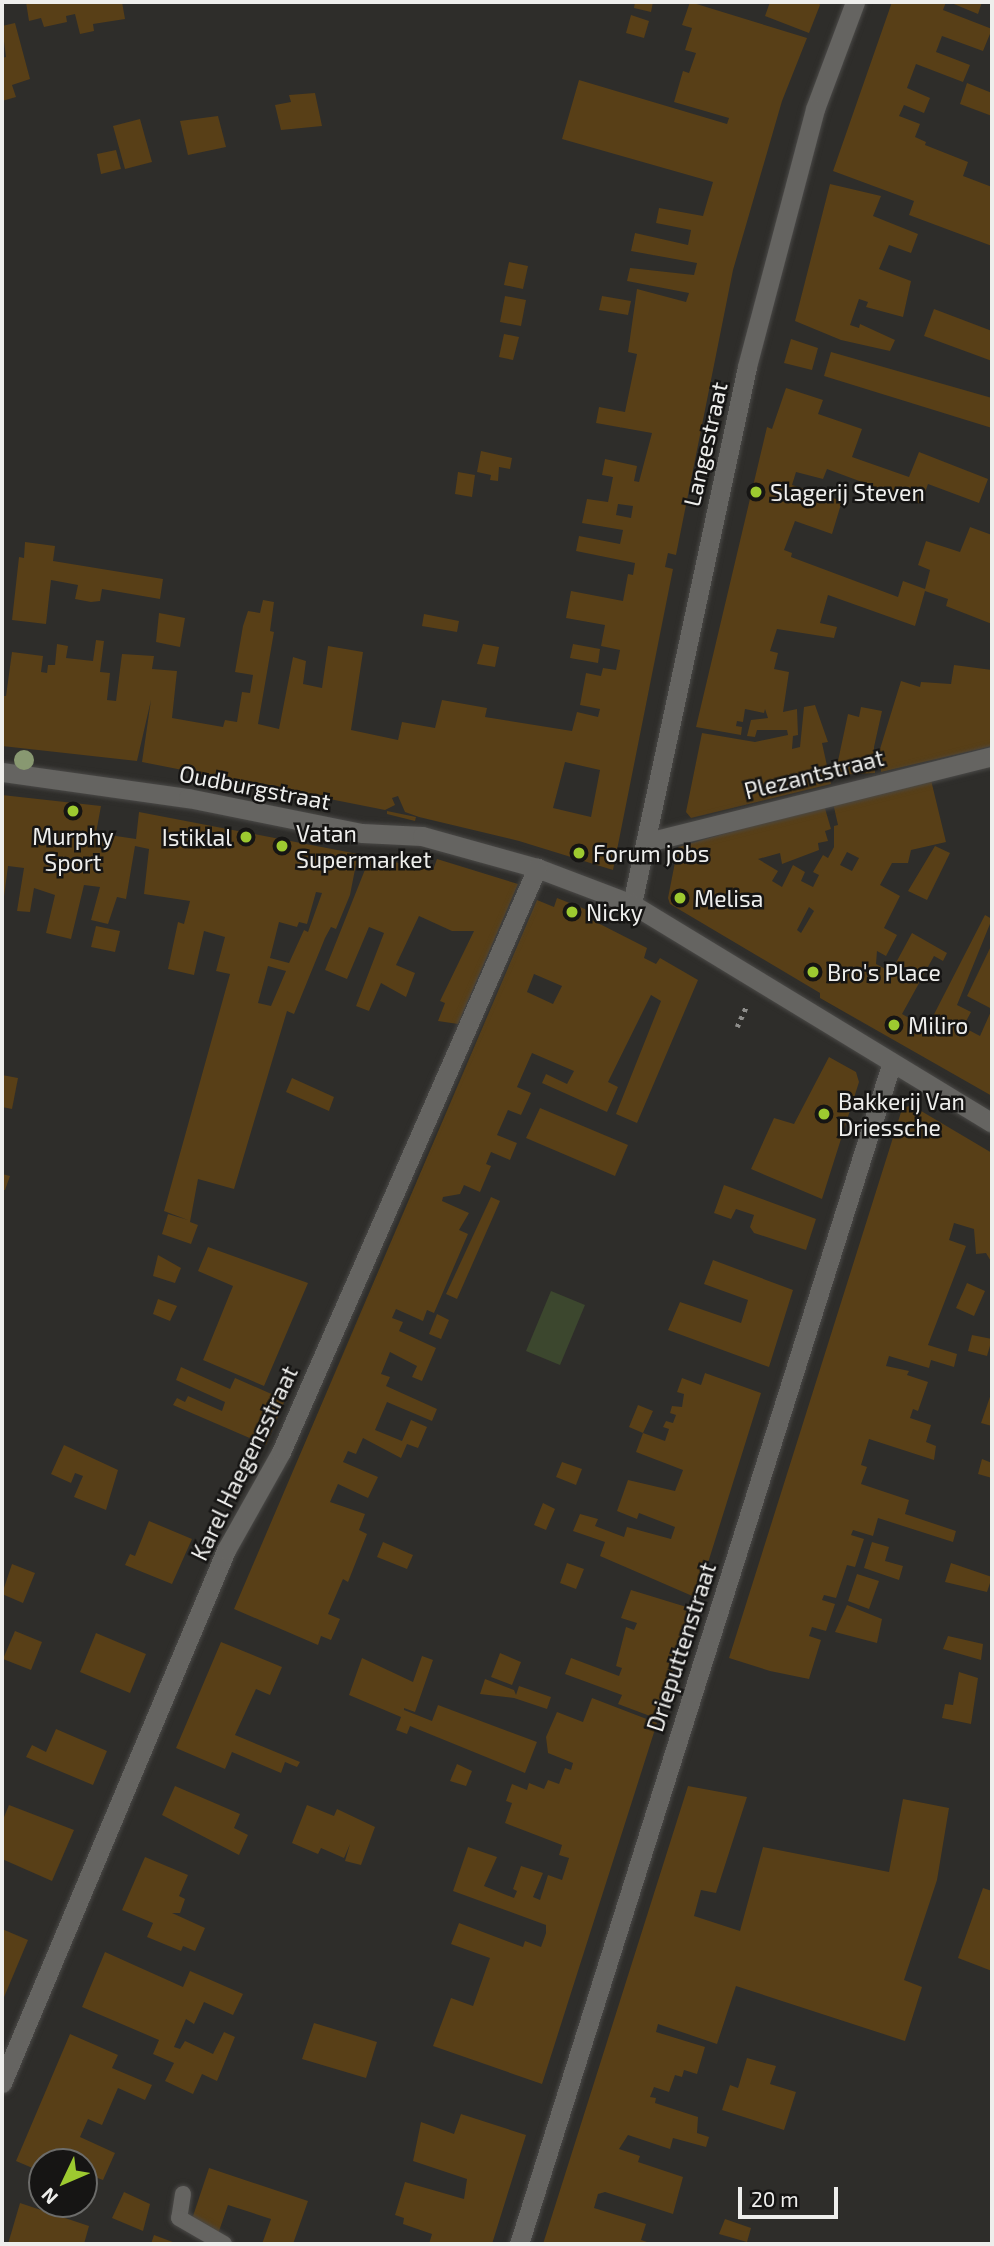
<!DOCTYPE html>
<html>
<head>
<meta charset="utf-8">
<style>
  body { margin:0 }
  #map { position:relative; width:994px; height:2246px; overflow:hidden; background:#2e2d2a; font-family:"Exo 2",sans-serif }
  div>[style] { position:absolute }
  .green>* { inset:0; background:#3c472e }
  .building>* { inset:0; background:#583f17 }
  .path>* { height:4.5px; margin-top:-2.25px; transform-origin:0; background:repeating-linear-gradient(90deg,#8d8d8a 0 3.5px,transparent 0 8.5px) }
  .roads { filter:drop-shadow(0 0 2px #4a4947) drop-shadow(0 0 2px #4a4947) }
  .service>* { height:16px; margin:-8px; padding:0 8px; transform-origin:8px; border-radius:8px; background:#656461 }
  .minor>* { height:19px; margin:-9.5px; padding:0 9.5px; transform-origin:9.5px; border-radius:9.5px; background:#656461 }
  .tertiary>* { height:19px; margin:-9.5px; padding:0 9.5px; transform-origin:9.5px; border-radius:9.5px; background:#656461 }
  .trees>* { width:20px; height:20px; margin:-10px; border-radius:50%; background:#889871 }
  .dots>* { width:19px; height:19px; translate:-50% -50%; box-sizing:border-box; border:4px solid #161514; border-radius:50% }
  span { translate:-50% -50%; white-space:nowrap; text-align:center; line-height:1.15; -webkit-text-stroke:5px #161514; paint-order:stroke }
  .street-label { font-size:23px; color:#eeeeec }
  .poi-label { font-size:23px; color:#eeeeec }
  .left { translate:0 -50%; text-align:left }
  .right { translate:-100% -50%; text-align:right }
  .frame { position:absolute; inset:0; border:4px solid #eeeeec; pointer-events:none }
  .north { position:absolute; left:28px; top:2148px; width:70px; height:70px; box-sizing:border-box; background:#161514; border:2px solid #6c6c6a; border-radius:50%; rotate:226deg; font-size:19px; font-weight:700; line-height:28px; text-align:center; color:#eeeeec }
  .north::after { content:''; display:block; margin:auto; width:24px; height:32px; background:#9dca30; clip-path:polygon(50% 0,100% 100%,50% 72%,0 100%) }
  .scale { position:absolute; left:738px; top:2187px; width:100px; height:32px; box-sizing:border-box; border:4px solid #eeeeec; border-top:0; padding-left:9px; font-size:21px; line-height:24px; white-space:nowrap; color:#eeeeec; -webkit-text-stroke:5px #161514; paint-order:stroke }
</style>
</head>
<body>
<div id="map">
  <div class="green">
    <i style="clip-path:polygon(551px 1291px,585px 1305px,560px 1365px,526px 1351px)"></i>
  </div>
  <div class="building">
    <i style="clip-path:polygon(26px 2px,122px 2px,125px 19px,93px 24px,94px 31px,80px 34px,75px 14px,66px 16px,67px 22px,44px 27px,41px 18px,29px 21px)"></i>
    <i style="clip-path:polygon(635px 2px,653px 2px,651px 12px,634px 8px)"></i>
    <i style="clip-path:polygon(evenodd,690px 2px,807px 38px,782px 101px,733px 270px,676px 555px,668px 553px,665px 567px,673px 569px,613px 870px,519px 841px,419px 817px,405px 812px,398px 796px,392px 798px,395px 805px,385px 810px,142px 762px,151px 700px,137px 761px,2px 746px,2px 696px,6px 696px,12px 652px,43px 656px,41px 672px,47px 673px,48px 665px,55px 665px,57px 644px,68px 646px,66px 658px,93px 661px,96px 640px,104px 641px,100px 672px,110px 673px,107px 700px,116px 701px,122px 654px,154px 656px,152px 669px,177px 671px,172px 718px,223px 727px,225px 720px,237px 722px,242px 692px,250px 693px,253px 675px,235px 672px,243px 626px,248px 611px,260px 613px,263px 600px,274px 602px,270px 631px,274px 632px,258px 724px,279px 729px,293px 657px,306px 661px,303px 684px,322px 688px,328px 646px,363px 652px,351px 730px,398px 740px,402px 722px,435px 728px,442px 700px,487px 708px,485px 717px,572px 731px,577px 712px,598px 717px,600px 709px,580px 705px,586px 673px,601px 676px,603px 668px,616px 670px,620px 650px,601px 646px,605px 625px,566px 618px,571px 591px,623px 601px,628px 574px,633px 575px,635px 563px,576px 551px,579px 536px,620px 544px,623px 530px,582px 523px,587px 499px,608px 502px,613px 477px,602px 475px,605px 459px,637px 466px,634px 481px,639px 482px,652px 433px,596px 423px,599px 407px,625px 412px,637px 354px,628px 352px,637px 289px,686px 302px,689px 293px,627px 281px,630px 268px,694px 275px,697px 263px,631px 251px,635px 233px,688px 245px,691px 230px,656px 223px,659px 208px,703px 216px,713px 182px,562px 139px,579px 80px,727px 124px,729px 118px,674px 102px,683px 71px,689px 73px,696px 53px,685px 50px,692px 28px,682px 25px,690px 2px,618px 504px,633px 506px,631px 518px,616px 515px,618px 504px,690px 2px,565px 762px,600px 770px,591px 817px,553px 808px,565px 762px)"></i>
    <i style="clip-path:polygon(770px 2px,818px 2px,820px 5px,809px 33px,765px 16px)"></i>
    <i style="clip-path:polygon(892px 2px,946px 2px,943px 10px,992px 29px,983px 51px,942px 36px,936px 52px,970px 65px,963px 82px,916px 64px,907px 88px,930px 98px,924px 113px,904px 105px,899px 116px,920px 124px,915px 137px,926px 142px,925px 145px,968px 162px,963px 176px,992px 187px,992px 246px,909px 215px,914px 201px,833px 171px)"></i>
    <i style="clip-path:polygon(949px 2px,982px 2px,978px 14px)"></i>
    <i style="clip-path:polygon(631px 15px,649px 21px,644px 38px,626px 33px)"></i>
    <i style="clip-path:polygon(15px 23px,30px 79px,12px 85px,16px 97px,2px 101px,2px 58px,6px 57px,2px 26px)"></i>
    <i style="clip-path:polygon(967px 83px,992px 93px,992px 116px,960px 104px)"></i>
    <i style="clip-path:polygon(315px 93px,322px 126px,281px 130px,275px 105px,291px 102px,289px 95px)"></i>
    <i style="clip-path:polygon(218px 116px,226px 147px,188px 155px,180px 121px)"></i>
    <i style="clip-path:polygon(140px 119px,152px 162px,125px 169px,113px 126px)"></i>
    <i style="clip-path:polygon(116px 150px,121px 169px,101px 174px,97px 154px)"></i>
    <i style="clip-path:polygon(830px 184px,881px 196px,873px 216px,918px 234px,911px 253px,889px 245px,879px 269px,911px 281px,903px 317px,866px 307px,868px 302px,859px 299px,850px 325px,859px 328px,860px 324px,895px 340px,890px 351px,841px 340px,795px 321px)"></i>
    <i style="clip-path:polygon(509px 262px,528px 266px,523px 289px,504px 285px)"></i>
    <i style="clip-path:polygon(505px 296px,526px 300px,521px 326px,500px 322px)"></i>
    <i style="clip-path:polygon(602px 296px,631px 301px,628px 315px,599px 310px)"></i>
    <i style="clip-path:polygon(934px 309px,992px 331px,992px 361px,924px 336px)"></i>
    <i style="clip-path:polygon(504px 334px,519px 337px,513px 360px,499px 357px)"></i>
    <i style="clip-path:polygon(791px 339px,818px 348px,812px 370px,784px 363px)"></i>
    <i style="clip-path:polygon(831px 352px,992px 398px,992px 428px,824px 376px)"></i>
    <i style="clip-path:polygon(786px 388px,823px 400px,818px 414px,862px 429px,852px 457px,909px 477px,919px 452px,988px 479px,979px 503px,928px 484px,921px 504px,827px 469px,823px 479px,796px 472px,792px 485px,842px 501px,832px 534px,795px 521px,784px 550px,792px 553px,791px 557px,898px 597px,903px 581px,925px 589px,930px 570px,918px 565px,926px 541px,960px 552px,970px 527px,992px 535px,992px 624px,946px 606px,948px 599px,925px 591px,915px 626px,828px 595px,820px 623px,837px 627px,834px 638px,777px 629px,770px 651px,778px 653px,774px 669px,789px 672px,783px 712px,797px 709px,798px 735px,793px 736px,792px 749px,800px 747px,804px 707px,815px 705px,828px 742px,822px 743px,831px 784px,691px 818px,686px 812px,702px 733px,755px 742px,788px 735px,787px 730px,757px 730px,755px 737px,747px 736px,751px 720px,768px 718px,765px 709px,764px 713px,745px 709px,743px 722px,737px 721px,736px 726px,742px 727px,741px 735px,696px 727px,767px 427px,772px 429px)"></i>
    <i style="clip-path:polygon(481px 451px,512px 458px,510px 469px,499px 467px,498px 481px,490px 480px,491px 475px,477px 472px)"></i>
    <i style="clip-path:polygon(458px 472px,475px 475px,472px 497px,455px 494px)"></i>
    <i style="clip-path:polygon(25px 542px,55px 546px,53px 561px,163px 579px,160px 599px,102px 589px,100px 601px,91px 602px,75px 599px,78px 585px,51px 580px,46px 624px,12px 620px,19px 557px,24px 558px)"></i>
    <i style="clip-path:polygon(159px 613px,185px 618px,180px 647px,156px 642px)"></i>
    <i style="clip-path:polygon(424px 614px,459px 621px,457px 632px,422px 626px)"></i>
    <i style="clip-path:polygon(483px 644px,499px 647px,495px 667px,477px 664px)"></i>
    <i style="clip-path:polygon(573px 644px,600px 649px,598px 663px,570px 658px)"></i>
    <i style="clip-path:polygon(954px 665px,992px 670px,992px 746px,881px 772px,880px 749px,901px 681px,920px 687px,921px 682px,951px 684px)"></i>
    <i style="clip-path:polygon(861px 707px,882px 711px,874px 747px,875px 773px,835px 775px,848px 714px,859px 717px)"></i>
    <i style="clip-path:polygon(evenodd,931px 780px,946px 842px,911px 850px,908px 863px,892px 863px,880px 885px,900px 896px,884px 928px,897px 935px,886px 956px,877px 951px,876px 964px,891px 972px,912px 933px,947px 953px,943px 961px,934px 956px,902px 1014px,927px 1028px,985px 915px,992px 919px,957px 1005px,971px 1012px,963px 1027px,980px 1036px,992px 1009px,992px 1096px,820px 998px,820px 993px,670px 904px,668px 898px,678px 847px,824px 805px,831px 829px,825px 831px,828px 841px,818px 843px,819px 850px,782px 864px,780px 853px,758px 859px,778px 871px,772px 881px,782px 887px,793px 865px,805px 872px,801px 881px,813px 887px,819px 875px,813px 872px,823px 855px,828px 858px,834px 847px,834px 826px,838px 825px,833px 803px,931px 780px,847px 852px,859px 858px,852px 871px,840px 865px,847px 852px,931px 780px,809px 907px,814px 911px,801px 933px,797px 930px,809px 907px)"></i>
    <i style="clip-path:polygon(evenodd,2px 795px,101px 806px,96px 833px,136px 839px,139px 812px,358px 854px,350px 895px,336px 929px,331px 927px,325px 938px,294px 1014px,287px 1011px,234px 1189px,198px 1179px,190px 1222px,198px 1225px,191px 1244px,162px 1234px,168px 1214px,188px 1220px,164px 1211px,230px 974px,216px 971px,225px 937px,204px 931px,194px 975px,168px 969px,178px 922px,184px 924px,190px 901px,144px 894px,149px 849px,135px 846px,126px 899px,117px 897px,108px 924px,91px 920px,100px 887px,84px 885px,71px 939px,46px 933px,55px 895px,34px 888px,30px 912px,17px 911px,24px 868px,8px 866px,2px 912px,2px 795px,316px 892px,322px 893px,308px 932px,304px 930px,289px 963px,270px 958px,279px 922px,297px 927px,299px 922px,307px 924px,316px 892px,2px 795px,268px 966px,286px 971px,271px 1006px,258px 1003px,268px 966px)"></i>
    <i style="clip-path:polygon(387px 811px,416px 817px,415px 821px,387px 814px)"></i>
    <i style="clip-path:polygon(935px 846px,950px 853px,927px 900px,908px 891px)"></i>
    <i style="clip-path:polygon(370px 857px,433px 870px,437px 859px,518px 884px,458px 1024px,438px 1021px,445px 1003px,440px 1001px,474px 931px,452px 931px,419px 916px,396px 965px,415px 973px,406px 997px,381px 983px,369px 1011px,356px 1006px,384px 933px,369px 927px,347px 979px,325px 970px)"></i>
    <i style="clip-path:polygon(evenodd,557px 898px,595px 913px,592px 920px,647px 948px,644px 958px,656px 964px,660px 958px,698px 980px,637px 1123px,616px 1114px,661px 1001px,651px 995px,608px 1082px,618px 1087px,607px 1112px,542px 1083px,546px 1074px,567px 1084px,574px 1071px,532px 1053px,517px 1087px,531px 1093px,521px 1115px,508px 1110px,497px 1135px,517px 1143px,510px 1160px,491px 1152px,486px 1164px,491px 1166px,480px 1192px,464px 1185px,460px 1194px,443px 1197px,442px 1201px,469px 1213px,459px 1230px,468px 1234px,434px 1313px,427px 1310px,423px 1321px,396px 1309px,392px 1318px,403px 1322px,399px 1331px,436px 1348px,422px 1381px,412px 1377px,417px 1366px,390px 1352px,381px 1374px,390px 1377px,386px 1386px,437px 1409px,432px 1421px,387px 1402px,375px 1430px,402px 1441px,411px 1420px,427px 1427px,418px 1448px,407px 1444px,401px 1458px,363px 1438px,356px 1454px,348px 1451px,343px 1462px,378px 1477px,368px 1498px,338px 1484px,330px 1502px,365px 1514px,359px 1530px,367px 1534px,348px 1582px,343px 1579px,328px 1614px,340px 1619px,331px 1640px,321px 1636px,318px 1645px,234px 1609px,537px 900px,554px 907px,557px 898px,534px 974px,562px 986px,553px 1004px,527px 992px,534px 974px)"></i>
    <i style="clip-path:polygon(96px 926px,120px 931px,115px 952px,91px 947px)"></i>
    <i style="clip-path:polygon(992px 944px,992px 1009px,967px 996px)"></i>
    <i style="clip-path:polygon(829px 1057px,856px 1072px,859px 1082px,822px 1199px,751px 1169px,774px 1118px,794px 1124px)"></i>
    <i style="clip-path:polygon(2px 1075px,18px 1078px,12px 1109px,2px 1107px)"></i>
    <i style="clip-path:polygon(292px 1078px,334px 1097px,329px 1111px,286px 1092px)"></i>
    <i style="clip-path:polygon(911px 1105px,992px 1153px,992px 1263px,986px 1253px,976px 1254px,974px 1229px,954px 1223px,949px 1240px,966px 1246px,928px 1345px,957px 1354px,954px 1367px,931px 1360px,929px 1368px,889px 1356px,886px 1366px,909px 1371px,907px 1375px,928px 1382px,918px 1411px,913px 1409px,910px 1418px,931px 1425px,926px 1442px,936px 1446px,934px 1460px,869px 1439px,861px 1465px,867px 1467px,861px 1484px,909px 1500px,905px 1514px,956px 1531px,953px 1542px,878px 1518px,873px 1536px,853px 1530px,851px 1535px,864px 1539px,855px 1567px,847px 1565px,836px 1598px,824px 1595px,822px 1600px,835px 1604px,826px 1631px,812px 1627px,809px 1636px,821px 1640px,809px 1679px,770px 1671px,729px 1658px,902px 1109px)"></i>
    <i style="clip-path:polygon(540px 1108px,628px 1145px,615px 1176px,526px 1138px)"></i>
    <i style="clip-path:polygon(2px 1174px,10px 1176px,5px 1190px,2px 1190px)"></i>
    <i style="clip-path:polygon(724px 1185px,816px 1219px,806px 1250px,754px 1233px,750px 1227px,754px 1215px,736px 1209px,731px 1219px,714px 1213px)"></i>
    <i style="clip-path:polygon(491px 1197px,500px 1201px,457px 1299px,446px 1294px)"></i>
    <i style="clip-path:polygon(208px 1247px,308px 1283px,264px 1386px,203px 1360px,233px 1286px,198px 1271px)"></i>
    <i style="clip-path:polygon(158px 1255px,181px 1268px,175px 1283px,153px 1276px)"></i>
    <i style="clip-path:polygon(713px 1260px,793px 1290px,769px 1367px,668px 1330px,680px 1302px,741px 1323px,748px 1300px,704px 1284px)"></i>
    <i style="clip-path:polygon(967px 1283px,985px 1291px,974px 1316px,956px 1308px)"></i>
    <i style="clip-path:polygon(158px 1299px,177px 1306px,170px 1321px,153px 1314px)"></i>
    <i style="clip-path:polygon(437px 1314px,449px 1320px,441px 1339px,429px 1334px)"></i>
    <i style="clip-path:polygon(972px 1335px,992px 1339px,987px 1356px,968px 1351px)"></i>
    <i style="clip-path:polygon(181px 1367px,230px 1389px,235px 1378px,285px 1400px,266px 1445px,173px 1405px,177px 1398px,185px 1402px,188px 1396px,222px 1411px,225px 1402px,176px 1380px)"></i>
    <i style="clip-path:polygon(705px 1373px,761px 1393px,697px 1598px,600px 1556px,605px 1542px,573px 1531px,580px 1514px,598px 1519px,595px 1526px,624px 1537px,627px 1527px,671px 1539px,675px 1527px,639px 1513px,637px 1519px,617px 1511px,628px 1480px,675px 1491px,683px 1470px,636px 1452px,643px 1433px,665px 1441px,669px 1429px,663px 1427px,666px 1421px,673px 1423px,676px 1415px,670px 1413px,672px 1406px,682px 1407px,684px 1394px,677px 1392px,682px 1378px,701px 1385px)"></i>
    <i style="clip-path:polygon(992px 1391px,992px 1426px,981px 1423px)"></i>
    <i style="clip-path:polygon(638px 1405px,653px 1411px,643px 1433px,629px 1427px)"></i>
    <i style="clip-path:polygon(64px 1445px,118px 1470px,106px 1510px,74px 1497px,83px 1476px,75px 1473px,71px 1483px,51px 1474px)"></i>
    <i style="clip-path:polygon(982px 1459px,992px 1463px,992px 1478px,978px 1474px)"></i>
    <i style="clip-path:polygon(562px 1462px,582px 1469px,576px 1485px,556px 1477px)"></i>
    <i style="clip-path:polygon(543px 1503px,555px 1509px,546px 1530px,534px 1525px)"></i>
    <i style="clip-path:polygon(149px 1521px,192px 1539px,172px 1584px,125px 1565px,130px 1554px,135px 1556px)"></i>
    <i style="clip-path:polygon(383px 1542px,413px 1555px,407px 1569px,377px 1557px)"></i>
    <i style="clip-path:polygon(872px 1542px,889px 1547px,885px 1561px,903px 1566px,899px 1580px,864px 1568px)"></i>
    <i style="clip-path:polygon(567px 1563px,584px 1569px,576px 1589px,560px 1583px)"></i>
    <i style="clip-path:polygon(951px 1563px,992px 1577px,987px 1592px,945px 1582px)"></i>
    <i style="clip-path:polygon(12px 1564px,35px 1573px,23px 1603px,2px 1594px)"></i>
    <i style="clip-path:polygon(857px 1574px,879px 1581px,869px 1609px,848px 1601px)"></i>
    <i style="clip-path:polygon(631px 1590px,693px 1609px,658px 1719px,618px 1704px,622px 1695px,565px 1674px,571px 1658px,619px 1676px,622px 1668px,616px 1666px,626px 1627px,634px 1630px,637px 1623px,621px 1618px)"></i>
    <i style="clip-path:polygon(847px 1605px,882px 1619px,877px 1643px,835px 1632px)"></i>
    <i style="clip-path:polygon(15px 1631px,42px 1642px,31px 1670px,3px 1659px)"></i>
    <i style="clip-path:polygon(96px 1633px,146px 1654px,130px 1693px,80px 1672px)"></i>
    <i style="clip-path:polygon(948px 1636px,983px 1644px,981px 1660px,943px 1649px)"></i>
    <i style="clip-path:polygon(221px 1642px,282px 1667px,270px 1695px,256px 1689px,235px 1735px,300px 1762px,297px 1767px,285px 1762px,281px 1773px,232px 1752px,225px 1769px,176px 1748px)"></i>
    <i style="clip-path:polygon(500px 1653px,521px 1662px,512px 1685px,491px 1677px)"></i>
    <i style="clip-path:polygon(422px 1656px,433px 1660px,415px 1712px,404px 1708px,404px 1710px,432px 1721px,438px 1705px,537px 1742px,525px 1773px,410px 1726px,407px 1734px,396px 1730px,401px 1717px,349px 1695px,362px 1658px,413px 1682px)"></i>
    <i style="clip-path:polygon(959px 1672px,978px 1678px,971px 1724px,942px 1718px,945px 1704px,953px 1705px)"></i>
    <i style="clip-path:polygon(485px 1679px,514px 1690px,516px 1695px,519px 1686px,551px 1697px,547px 1709px,514px 1698px,480px 1694px)"></i>
    <i style="clip-path:polygon(592px 1698px,657px 1723px,542px 2084px,433px 2046px,451px 1998px,473px 2006px,490px 1958px,451px 1944px,459px 1923px,523px 1947px,525px 1941px,541px 1947px,546px 1933px,546px 1925px,453px 1891px,468px 1847px,497px 1857px,484px 1886px,514px 1898px,517px 1891px,513px 1889px,521px 1866px,543px 1873px,533px 1897px,540px 1900px,548px 1875px,562px 1880px,569px 1858px,559px 1855px,562px 1845px,505px 1823px,512px 1803px,506px 1801px,512px 1784px,527px 1790px,529px 1783px,544px 1789px,548px 1780px,559px 1784px,565px 1768px,571px 1770px,573px 1763px,548px 1753px,546px 1737px,557px 1712px,583px 1722px)"></i>
    <i style="clip-path:polygon(56px 1729px,107px 1751px,93px 1785px,26px 1757px,32px 1745px,46px 1752px)"></i>
    <i style="clip-path:polygon(457px 1764px,472px 1771px,466px 1786px,450px 1781px)"></i>
    <i style="clip-path:polygon(175px 1786px,240px 1814px,234px 1828px,248px 1835px,239px 1855px,162px 1815px)"></i>
    <i style="clip-path:polygon(688px 1786px,747px 1797px,716px 1893px,701px 1890px,694px 1916px,740px 1931px,763px 1847px,889px 1872px,903px 1799px,949px 1808px,937px 1880px,904px 1980px,922px 1987px,905px 2041px,736px 1986px,717px 2044px,658px 2024px,656px 2032px,705px 2047px,697px 2074px,684px 2070px,682px 2077px,675px 2075px,669px 2092px,654px 2087px,650px 2097px,656px 2098px,655px 2103px,698px 2117px,697px 2133px,709px 2137px,706px 2147px,673px 2138px,670px 2149px,628px 2135px,619px 2149px,640px 2156px,638px 2162px,683px 2177px,673px 2214px,605px 2192px,598px 2194px,594px 2208px,646px 2224px,641px 2240px,653px 2244px,543px 2244px)"></i>
    <i style="clip-path:polygon(9px 1805px,74px 1830px,52px 1881px,2px 1859px,2px 1822px)"></i>
    <i style="clip-path:polygon(307px 1805px,334px 1816px,337px 1809px,375px 1827px,361px 1865px,345px 1861px,350px 1844px,344px 1858px,321px 1848px,318px 1854px,292px 1843px)"></i>
    <i style="clip-path:polygon(145px 1857px,188px 1875px,179px 1896px,185px 1899px,180px 1913px,172px 1913px,205px 1928px,195px 1951px,183px 1946px,181px 1951px,147px 1937px,153px 1923px,122px 1910px)"></i>
    <i style="clip-path:polygon(983px 1888px,992px 1891px,992px 1971px,958px 1958px)"></i>
    <i style="clip-path:polygon(2px 1929px,28px 1940px,2px 2002px)"></i>
    <i style="clip-path:polygon(105px 1952px,183px 1987px,190px 1971px,243px 1994px,233px 2015px,204px 2002px,194px 2024px,186px 2019px,174px 2047px,180px 2049px,185px 2041px,213px 2054px,224px 2032px,235px 2037px,217px 2081px,202px 2074px,193px 2094px,165px 2081px,174px 2063px,153px 2054px,159px 2040px,82px 2007px)"></i>
    <i style="clip-path:polygon(314px 2023px,377px 2042px,366px 2078px,302px 2059px)"></i>
    <i style="clip-path:polygon(70px 2034px,118px 2055px,112px 2068px,152px 2085px,145px 2100px,118px 2088px,102px 2125px,88px 2119px,80px 2137px,115px 2153px,103px 2180px,87px 2174px,84px 2182px,84px 2162px,42px 2162px,42px 2172px,16px 2161px)"></i>
    <i style="clip-path:polygon(747px 2058px,776px 2066px,770px 2084px,796px 2092px,784px 2130px,722px 2110px,730px 2085px,738px 2088px)"></i>
    <i style="clip-path:polygon(461px 2114px,526px 2135px,492px 2244px,429px 2244px,432px 2234px,403px 2224px,404px 2218px,395px 2215px,405px 2182px,464px 2199px,467px 2179px,413px 2161px,421px 2122px,454px 2134px)"></i>
    <i style="clip-path:polygon(209px 2168px,308px 2201px,293px 2244px,262px 2244px,271px 2219px,228px 2205px,218px 2234px,190px 2225px)"></i>
    <i style="clip-path:polygon(124px 2192px,150px 2204px,143px 2231px,112px 2218px)"></i>
    <i style="clip-path:polygon(20px 2203px,89px 2226px,84px 2244px,8px 2244px)"></i>
    <i style="clip-path:polygon(725px 2219px,751px 2228px,747px 2242px,719px 2234px)"></i>
    <i style="clip-path:polygon(154px 2235px,178px 2244px,151px 2244px)"></i>
  </div>
  <div class="path">
    <i style="left:737px;top:1027px;width:24px;rotate:-66deg"></i>
  </div>
  <div class="roads">
    <div class="service">
      <i style="left:183px;top:2194px;width:24px;rotate:99deg"></i>
      <i style="left:179px;top:2218px;width:52px;rotate:30deg"></i>
    </div>
    <div class="minor">
      <i style="left:2px;top:772px;width:188px;rotate:8deg"></i>
      <i style="left:188px;top:798px;width:177px;rotate:11.4deg"></i>
      <i style="left:362px;top:833px;width:60px;rotate:2.9deg"></i>
      <i style="left:422px;top:836px;width:119px;rotate:15.5deg"></i>
      <i style="left:537px;top:868px;width:102px;rotate:20.8deg"></i>
      <i style="left:648px;top:842px;width:355px;rotate:-14deg"></i>
      <i style="left:2px;top:2083px;width:578px;rotate:-67.2deg"></i>
      <i style="left:226px;top:1550px;width:112px;rotate:-60.7deg"></i>
      <i style="left:281px;top:1452px;width:638px;rotate:-66.33deg"></i>
      <i style="left:519px;top:2244px;width:1236px;rotate:-72.49deg"></i>
    </div>
    <div class="tertiary">
      <i style="left:855px;top:2px;width:114px;rotate:110.5deg"></i>
      <i style="left:815px;top:109px;width:267px;rotate:104.8deg"></i>
      <i style="left:747px;top:367px;width:549px;rotate:102.09deg"></i>
      <i style="left:632px;top:904px;width:421px;rotate:31.3deg"></i>
    </div>
  </div>
  <div class="trees">
    <i style="left:24px;top:760px"></i>
  </div>
  <div class="dots">
    <i style="left:756px;top:492px;background:#9dca30"></i>
    <i style="left:73px;top:811px;background:#9dca30"></i>
    <i style="left:246px;top:837px;background:#9dca30"></i>
    <i style="left:282px;top:846px;background:#9dca30"></i>
    <i style="left:579px;top:853px;background:#9dca30"></i>
    <i style="left:680px;top:898px;background:#9dca30"></i>
    <i style="left:572px;top:912px;background:#9dca30"></i>
    <i style="left:813px;top:972px;background:#9dca30"></i>
    <i style="left:894px;top:1025px;background:#9dca30"></i>
    <i style="left:824px;top:1114px;background:#9dca30"></i>
  </div>
  <div class="street-label">
    <span style="left:705px;top:444px;rotate:-77deg">Langestraat</span>
    <span style="left:814px;top:774px;rotate:-14deg">Plezantstraat</span>
    <span style="left:255px;top:787px;rotate:11deg">Oudburgstraat</span>
    <span style="left:244px;top:1463px;rotate:-64deg">Karel Haegensstraat</span>
    <span style="left:681px;top:1647px;rotate:-72deg">Drieputtenstraat</span>
  </div>
  <div class="poi-label">
    <span class="left" style="left:770px;top:492px">Slagerij Steven</span>
    <span class="left" style="left:296px;top:846px">Vatan<br>Supermarket</span>
    <span style="left:73px;top:849px">Murphy<br>Sport</span>
    <span class="right" style="left:232px;top:837px">Istiklal</span>
    <span class="left" style="left:593px;top:853px">Forum jobs</span>
    <span class="left" style="left:694px;top:898px">Melisa</span>
    <span class="left" style="left:586px;top:912px">Nicky</span>
    <span class="left" style="left:827px;top:972px">Bro's Place</span>
    <span class="left" style="left:908px;top:1025px">Miliro</span>
    <span class="left" style="left:838px;top:1114px">Bakkerij Van<br>Driessche</span>
  </div>
  <div class="frame"></div>
  <div class="north">N</div>
  <div class="scale">20 m</div>
</div>
</body>
</html>
